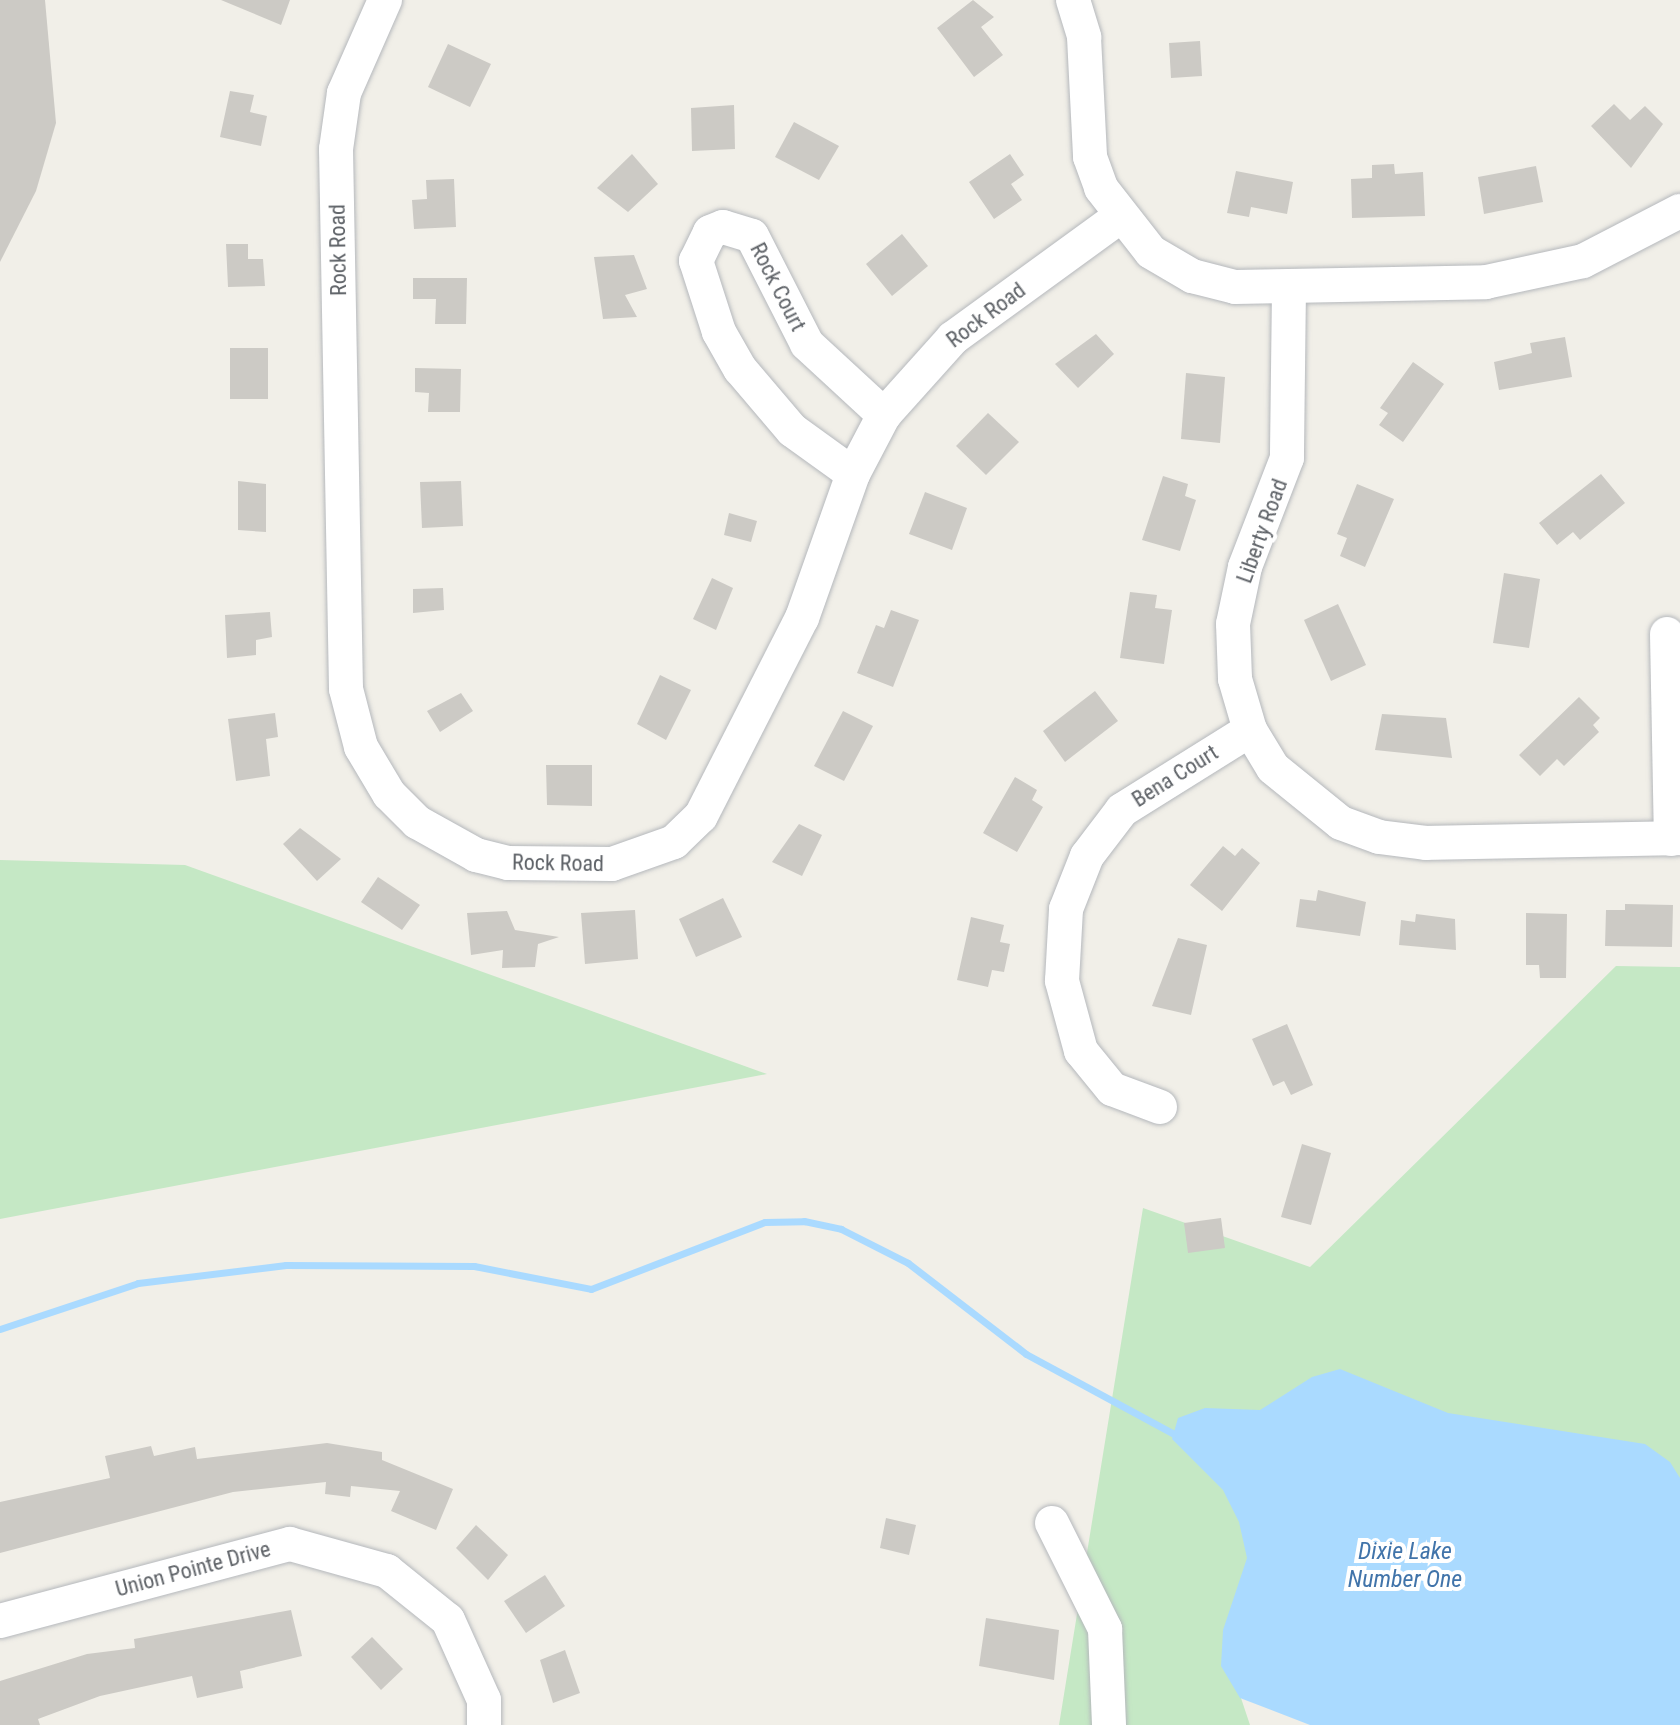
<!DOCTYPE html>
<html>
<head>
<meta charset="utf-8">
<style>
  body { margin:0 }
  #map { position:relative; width:1680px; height:1725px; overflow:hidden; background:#f1efe8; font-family:"Roboto Condensed",sans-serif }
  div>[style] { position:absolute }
  .green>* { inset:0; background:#c5e8c5 }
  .water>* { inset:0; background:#aadaff }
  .stream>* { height:7px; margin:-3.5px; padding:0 3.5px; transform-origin:3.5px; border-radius:3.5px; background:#aadaff }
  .building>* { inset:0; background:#cccac5 }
  .roads { filter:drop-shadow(0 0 2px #b5b8bc) drop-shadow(0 0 2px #b5b8bc) }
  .minor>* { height:34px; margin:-17px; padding:0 17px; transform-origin:17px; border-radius:17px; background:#fff }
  span { translate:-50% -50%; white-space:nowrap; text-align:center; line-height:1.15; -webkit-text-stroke:8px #fff; paint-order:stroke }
  .street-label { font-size:22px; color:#5f6368 }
  .water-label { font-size:24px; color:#4174aa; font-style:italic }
</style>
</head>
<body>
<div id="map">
  <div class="green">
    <i style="clip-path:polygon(0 860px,185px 865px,767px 1074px,0 1219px)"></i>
    <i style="clip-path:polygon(1616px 966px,1680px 967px,1680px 1498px,1235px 1680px,1250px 1725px,1059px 1725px,1143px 1208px,1310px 1267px)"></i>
  </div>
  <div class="water">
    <i style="clip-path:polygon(1340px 1369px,1448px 1413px,1645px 1444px,1670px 1462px,1680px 1478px,1680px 1725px,1310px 1725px,1240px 1698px,1221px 1666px,1223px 1630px,1247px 1558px,1239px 1522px,1223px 1490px,1172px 1439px,1178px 1418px,1205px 1408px,1260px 1410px,1312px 1377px)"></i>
  </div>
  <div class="stream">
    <i style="left:0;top:1329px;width:145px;rotate:-18.4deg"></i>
    <i style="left:138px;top:1283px;width:149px;rotate:-6.9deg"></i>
    <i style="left:286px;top:1265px;width:188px;rotate:0.3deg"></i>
    <i style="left:474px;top:1266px;width:119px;rotate:11.1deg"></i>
    <i style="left:591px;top:1289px;width:186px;rotate:-21.1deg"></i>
    <i style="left:765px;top:1222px;width:39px;rotate:-1deg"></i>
    <i style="left:804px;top:1221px;width:38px;rotate:12deg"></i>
    <i style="left:841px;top:1229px;width:75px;rotate:26.9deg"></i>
    <i style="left:908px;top:1263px;width:149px;rotate:37.6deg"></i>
    <i style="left:1026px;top:1354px;width:168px;rotate:28.4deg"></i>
  </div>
  <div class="building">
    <i style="clip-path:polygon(0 0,45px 0,56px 123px,36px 191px,0 262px)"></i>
    <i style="clip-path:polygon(221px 0,290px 0,281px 25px)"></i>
    <i style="clip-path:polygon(973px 0,994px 17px,981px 27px,1003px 55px,974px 77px,937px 28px)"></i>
    <i style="clip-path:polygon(1200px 41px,1202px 76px,1171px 78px,1169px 43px)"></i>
    <i style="clip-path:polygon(448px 44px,491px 64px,470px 107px,428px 87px)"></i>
    <i style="clip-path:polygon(230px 91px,254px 95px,250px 112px,267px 116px,261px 146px,220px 137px)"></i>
    <i style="clip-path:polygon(1614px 104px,1630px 120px,1645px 106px,1663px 124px,1631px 168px,1591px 126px)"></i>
    <i style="clip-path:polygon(734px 105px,735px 149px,692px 151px,691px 108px)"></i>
    <i style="clip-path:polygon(794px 122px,839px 146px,819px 180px,775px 157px)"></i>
    <i style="clip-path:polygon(632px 154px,658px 184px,628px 212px,597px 188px)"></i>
    <i style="clip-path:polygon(1010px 154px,1024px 175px,1011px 184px,1022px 200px,994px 219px,969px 182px)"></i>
    <i style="clip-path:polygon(1394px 164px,1395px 174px,1423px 172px,1425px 216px,1352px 218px,1351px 179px,1372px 178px,1372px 165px)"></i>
    <i style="clip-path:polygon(1536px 166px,1543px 202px,1484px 214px,1478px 177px)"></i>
    <i style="clip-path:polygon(1236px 171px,1293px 182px,1287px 214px,1251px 207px,1249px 217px,1227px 213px)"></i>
    <i style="clip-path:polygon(454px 179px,456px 227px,414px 229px,412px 200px,427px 199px,426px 180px)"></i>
    <i style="clip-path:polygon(902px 234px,928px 266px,892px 296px,866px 264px)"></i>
    <i style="clip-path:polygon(226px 244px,248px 244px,248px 259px,263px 259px,265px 286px,228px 287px)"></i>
    <i style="clip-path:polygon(634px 255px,647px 289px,625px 295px,637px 317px,603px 319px,594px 257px)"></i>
    <i style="clip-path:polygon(413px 278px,467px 278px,466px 324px,435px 324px,436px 299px,413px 299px)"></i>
    <i style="clip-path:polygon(1096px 334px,1114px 354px,1078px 388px,1055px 364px)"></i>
    <i style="clip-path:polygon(1565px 337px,1572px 377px,1499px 390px,1494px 362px,1532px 353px,1530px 343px)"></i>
    <i style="clip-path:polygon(230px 348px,268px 348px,268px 399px,230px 399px)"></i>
    <i style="clip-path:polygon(1413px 362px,1444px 384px,1403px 442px,1379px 425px,1388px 413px,1380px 408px)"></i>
    <i style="clip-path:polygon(415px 368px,461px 369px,460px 412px,428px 412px,429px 393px,415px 392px)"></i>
    <i style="clip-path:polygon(1186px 373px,1225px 377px,1220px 443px,1181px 439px)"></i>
    <i style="clip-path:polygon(988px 413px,1019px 442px,986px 475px,956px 446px)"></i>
    <i style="clip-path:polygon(1601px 474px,1625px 503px,1580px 540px,1573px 532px,1557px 545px,1539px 523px)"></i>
    <i style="clip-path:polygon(1163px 476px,1188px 484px,1185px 496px,1196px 500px,1180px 551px,1142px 540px)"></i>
    <i style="clip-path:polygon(238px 481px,266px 484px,266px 532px,238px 530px)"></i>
    <i style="clip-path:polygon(461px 481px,463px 526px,422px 528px,420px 482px)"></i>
    <i style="clip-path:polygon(1357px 484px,1394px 499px,1365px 567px,1340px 556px,1347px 538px,1337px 534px)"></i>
    <i style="clip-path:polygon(925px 492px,967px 508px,952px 550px,909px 534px)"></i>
    <i style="clip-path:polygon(729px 513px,757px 521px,751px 542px,724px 535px)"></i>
    <i style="clip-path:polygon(1504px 573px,1540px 579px,1529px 648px,1493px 643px)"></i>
    <i style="clip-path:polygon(712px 578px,733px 588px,716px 630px,693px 619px)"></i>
    <i style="clip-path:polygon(443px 588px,444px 610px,413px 613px,413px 589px)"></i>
    <i style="clip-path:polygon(1130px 592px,1157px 595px,1155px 608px,1172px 610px,1164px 664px,1120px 658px)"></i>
    <i style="clip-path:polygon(1338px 604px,1366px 665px,1331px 681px,1304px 620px)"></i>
    <i style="clip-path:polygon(891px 610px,919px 620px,893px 687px,857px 673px,876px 625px,884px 628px)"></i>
    <i style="clip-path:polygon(270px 612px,272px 637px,256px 640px,256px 655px,227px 658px,225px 615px)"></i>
    <i style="clip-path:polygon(660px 675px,691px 690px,666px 740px,637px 724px)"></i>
    <i style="clip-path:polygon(1095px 691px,1118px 721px,1065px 762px,1043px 731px)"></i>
    <i style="clip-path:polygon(461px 693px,473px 711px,440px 732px,427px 711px)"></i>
    <i style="clip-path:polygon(1579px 697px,1600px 718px,1593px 725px,1599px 732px,1564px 766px,1557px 759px,1540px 776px,1519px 755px)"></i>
    <i style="clip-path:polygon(843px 711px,873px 726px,844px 781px,814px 766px)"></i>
    <i style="clip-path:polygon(275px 713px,278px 737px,266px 739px,270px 776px,236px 781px,228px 719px)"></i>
    <i style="clip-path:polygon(1382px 714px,1446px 718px,1452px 758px,1375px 750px)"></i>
    <i style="clip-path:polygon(546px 765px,592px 765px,592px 806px,547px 805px)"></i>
    <i style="clip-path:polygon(1015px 777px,1037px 790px,1032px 800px,1043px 807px,1017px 852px,983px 833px)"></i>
    <i style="clip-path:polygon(799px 824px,822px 835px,802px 876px,772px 862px)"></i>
    <i style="clip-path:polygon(300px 828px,341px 859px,317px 881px,283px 844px)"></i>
    <i style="clip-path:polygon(1223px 846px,1235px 856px,1242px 848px,1260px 863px,1222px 911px,1190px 885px)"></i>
    <i style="clip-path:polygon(378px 877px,420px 905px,402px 930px,361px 902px)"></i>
    <i style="clip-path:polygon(1318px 890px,1366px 902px,1360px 936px,1296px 927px,1300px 899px,1316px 901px)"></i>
    <i style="clip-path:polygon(723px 898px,742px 937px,696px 957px,679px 919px)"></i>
    <i style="clip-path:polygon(1625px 904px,1673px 905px,1672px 947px,1605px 946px,1606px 910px,1625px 910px)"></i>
    <i style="clip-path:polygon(635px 910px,638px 959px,585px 964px,581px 913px)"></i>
    <i style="clip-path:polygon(507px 911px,515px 930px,559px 937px,538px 944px,535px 967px,502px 968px,503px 950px,471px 955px,467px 913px)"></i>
    <i style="clip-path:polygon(1526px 913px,1567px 914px,1566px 978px,1540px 978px,1539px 965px,1526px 965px)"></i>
    <i style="clip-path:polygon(1416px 914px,1455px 919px,1456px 950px,1399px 945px,1401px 920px,1415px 922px)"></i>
    <i style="clip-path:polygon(971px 917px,1004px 925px,1000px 942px,1010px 944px,1004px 972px,992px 970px,988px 987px,957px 980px)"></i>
    <i style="clip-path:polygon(1178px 938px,1207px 945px,1191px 1015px,1152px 1006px)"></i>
    <i style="clip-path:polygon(1287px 1024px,1313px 1085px,1291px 1095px,1284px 1081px,1273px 1086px,1252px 1039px)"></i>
    <i style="clip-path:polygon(1302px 1144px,1331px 1153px,1311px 1225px,1281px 1217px)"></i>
    <i style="clip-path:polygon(1221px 1218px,1225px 1248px,1188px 1253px,1184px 1223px)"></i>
    <i style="clip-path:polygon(327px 1443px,382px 1452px,382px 1460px,453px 1489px,436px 1530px,391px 1511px,400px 1491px,351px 1486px,350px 1497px,325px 1494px,326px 1482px,233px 1492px,0 1553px,0 1502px,110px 1478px,105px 1456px,151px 1446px,154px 1456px,195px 1447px,197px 1459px)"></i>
    <i style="clip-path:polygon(886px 1518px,916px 1525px,909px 1555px,880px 1548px)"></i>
    <i style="clip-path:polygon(476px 1525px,508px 1555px,488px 1580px,456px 1548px)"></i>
    <i style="clip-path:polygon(545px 1575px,565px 1606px,526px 1633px,504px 1601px)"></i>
    <i style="clip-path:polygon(291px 1610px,302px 1656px,240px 1671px,243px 1688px,197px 1698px,192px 1676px,100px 1696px,38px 1719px,40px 1725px,0 1725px,0 1681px,87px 1654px,135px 1648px,134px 1639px)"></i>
    <i style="clip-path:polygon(986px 1618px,1059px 1630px,1054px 1680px,979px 1666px)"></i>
    <i style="clip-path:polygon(372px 1637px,403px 1669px,381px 1690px,351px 1657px)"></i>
    <i style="clip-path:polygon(565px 1650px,580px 1693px,553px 1703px,540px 1660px)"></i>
  </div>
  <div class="roads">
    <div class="minor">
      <i style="left:385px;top:0;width:102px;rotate:113.8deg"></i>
      <i style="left:344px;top:93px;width:57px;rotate:98.1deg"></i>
      <i style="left:336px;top:149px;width:540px;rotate:88.94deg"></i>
      <i style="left:346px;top:689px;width:60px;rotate:75.5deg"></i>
      <i style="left:361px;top:747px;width:55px;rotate:59.2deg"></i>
      <i style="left:389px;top:794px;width:40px;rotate:45deg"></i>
      <i style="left:417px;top:822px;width:68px;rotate:29.2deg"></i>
      <i style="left:476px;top:855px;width:33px;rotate:14deg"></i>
      <i style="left:508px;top:863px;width:104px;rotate:0.6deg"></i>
      <i style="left:612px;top:864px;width:66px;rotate:-19.5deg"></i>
      <i style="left:674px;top:842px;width:37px;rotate:-44deg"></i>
      <i style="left:701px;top:816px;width:222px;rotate:-63deg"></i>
      <i style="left:802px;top:618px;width:153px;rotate:-70.5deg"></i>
      <i style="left:853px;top:474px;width:67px;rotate:-62.3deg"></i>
      <i style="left:884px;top:415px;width:103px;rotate:-48.1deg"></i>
      <i style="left:953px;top:338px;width:204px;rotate:-36deg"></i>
      <i style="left:1073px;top:0;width:39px;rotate:73deg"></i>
      <i style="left:1084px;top:37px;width:120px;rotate:87.1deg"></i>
      <i style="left:1090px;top:157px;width:33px;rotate:70deg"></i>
      <i style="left:1101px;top:188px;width:81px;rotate:52deg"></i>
      <i style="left:1151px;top:252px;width:48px;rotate:30.3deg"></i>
      <i style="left:1192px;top:276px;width:44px;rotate:14.3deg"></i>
      <i style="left:1235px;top:287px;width:251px;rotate:-1.1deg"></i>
      <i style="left:1486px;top:282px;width:99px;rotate:-12.2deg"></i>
      <i style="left:1583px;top:261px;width:109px;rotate:-27.3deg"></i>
      <i style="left:1289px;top:288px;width:170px;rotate:90.7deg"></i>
      <i style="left:1287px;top:458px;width:117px;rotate:111.1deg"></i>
      <i style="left:1245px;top:567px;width:58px;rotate:101.9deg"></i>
      <i style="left:1233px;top:624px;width:55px;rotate:87.9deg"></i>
      <i style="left:1235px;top:679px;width:53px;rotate:73.6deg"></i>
      <i style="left:1250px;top:730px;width:44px;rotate:58.8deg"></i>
      <i style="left:1273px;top:768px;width:87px;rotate:39deg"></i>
      <i style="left:1341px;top:823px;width:40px;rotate:20.2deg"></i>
      <i style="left:1379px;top:837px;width:47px;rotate:7.3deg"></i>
      <i style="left:1426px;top:843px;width:254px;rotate:-1.1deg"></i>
      <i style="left:853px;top:474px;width:75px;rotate:-144.2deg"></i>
      <i style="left:792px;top:430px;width:80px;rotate:-130.4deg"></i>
      <i style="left:740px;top:369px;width:43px;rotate:-119.6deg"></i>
      <i style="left:719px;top:332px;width:75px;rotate:-107.9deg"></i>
      <i style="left:696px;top:261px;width:32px;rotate:-64deg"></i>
      <i style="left:710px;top:232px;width:14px;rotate:-21deg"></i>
      <i style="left:723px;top:227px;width:30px;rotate:17deg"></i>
      <i style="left:752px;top:236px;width:121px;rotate:63deg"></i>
      <i style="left:807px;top:344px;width:105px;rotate:42.7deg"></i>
      <i style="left:1667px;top:634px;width:205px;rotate:88.9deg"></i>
      <i style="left:1160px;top:1107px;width:51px;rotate:-159.4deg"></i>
      <i style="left:1112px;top:1089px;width:49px;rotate:-129.2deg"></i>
      <i style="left:1081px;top:1051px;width:73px;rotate:-105.2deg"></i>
      <i style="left:1062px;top:981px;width:72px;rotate:-86.8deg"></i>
      <i style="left:1066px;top:909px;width:57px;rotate:-68.4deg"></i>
      <i style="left:1087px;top:856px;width:58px;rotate:-52.7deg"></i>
      <i style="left:1122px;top:810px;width:151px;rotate:-32deg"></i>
      <i style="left:1052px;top:1523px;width:119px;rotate:63.4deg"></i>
      <i style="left:1105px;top:1629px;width:96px;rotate:87.6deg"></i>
      <i style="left:0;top:1621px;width:300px;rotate:-14.9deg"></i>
      <i style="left:290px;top:1544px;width:101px;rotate:15.6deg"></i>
      <i style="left:387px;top:1571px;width:78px;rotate:38.8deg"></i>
      <i style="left:448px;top:1620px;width:88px;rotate:65.8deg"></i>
      <i style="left:484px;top:1700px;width:25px;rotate:90deg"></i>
    </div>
  </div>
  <div class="street-label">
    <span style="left:338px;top:250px;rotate:-91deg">Rock Road</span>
    <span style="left:778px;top:287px;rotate:63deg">Rock Court</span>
    <span style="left:986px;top:315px;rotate:-37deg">Rock Road</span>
    <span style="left:1262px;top:531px;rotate:-70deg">Liberty Road</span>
    <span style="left:1175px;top:776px;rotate:-32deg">Bena Court</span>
    <span style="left:558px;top:863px;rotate:1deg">Rock Road</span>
    <span style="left:193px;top:1569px;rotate:-15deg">Union Pointe Drive</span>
  </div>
  <div class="water-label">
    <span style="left:1405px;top:1566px">Dixie Lake<br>Number One</span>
  </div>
</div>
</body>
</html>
